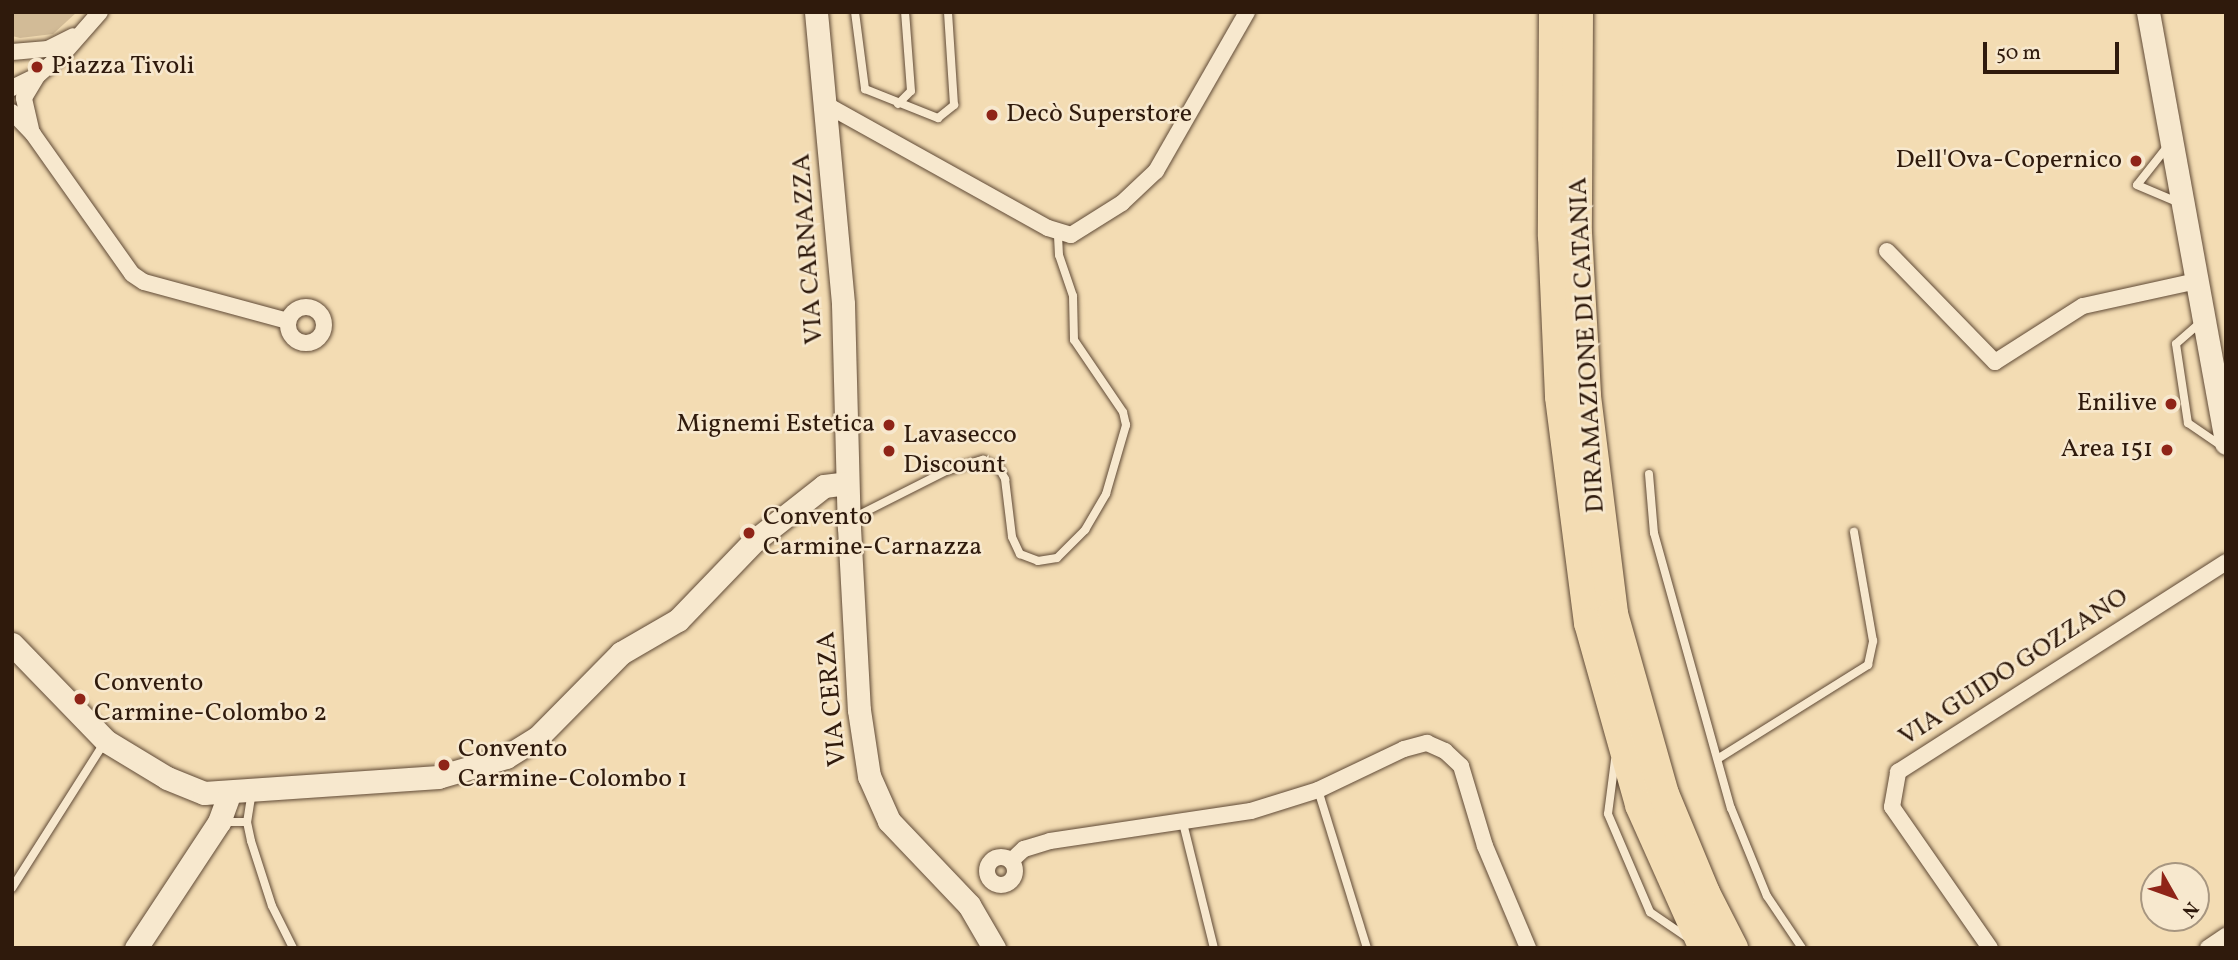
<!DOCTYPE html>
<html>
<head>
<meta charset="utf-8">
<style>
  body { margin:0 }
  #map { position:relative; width:2238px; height:960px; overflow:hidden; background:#f3dcb3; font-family:Vollkorn,serif }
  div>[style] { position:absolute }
  .green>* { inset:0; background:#d2bb97 }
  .roads { filter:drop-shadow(0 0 2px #604a36) drop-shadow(0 0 2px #604a36) }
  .lane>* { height:8px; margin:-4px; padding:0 4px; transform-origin:4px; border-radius:4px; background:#f7e8ce }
  .street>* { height:16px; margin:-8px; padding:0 8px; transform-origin:8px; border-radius:8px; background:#f7e8ce }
  .street>.ring { margin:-8px; padding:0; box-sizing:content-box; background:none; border:16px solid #f7e8ce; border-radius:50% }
  .secondary>* { height:23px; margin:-11.5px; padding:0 11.5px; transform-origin:11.5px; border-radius:11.5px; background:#f7e8ce }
  .highway>* { height:30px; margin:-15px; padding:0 15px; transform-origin:15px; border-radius:15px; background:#f3dcb3 }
  .dots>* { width:19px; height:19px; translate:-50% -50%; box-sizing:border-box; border:4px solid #f7e8ce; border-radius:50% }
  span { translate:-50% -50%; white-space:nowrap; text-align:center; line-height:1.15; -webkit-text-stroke:5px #f7e8ce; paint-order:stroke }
  .poi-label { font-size:26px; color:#2f1a0c }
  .left { translate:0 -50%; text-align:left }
  .right { translate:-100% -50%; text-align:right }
  .street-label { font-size:26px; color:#2f1a0c }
  .frame { position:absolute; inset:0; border:14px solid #2f1a0c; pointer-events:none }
  .north { position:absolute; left:2140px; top:862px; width:70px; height:70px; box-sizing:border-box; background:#f7e8ce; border:2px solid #a79680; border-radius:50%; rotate:130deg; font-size:19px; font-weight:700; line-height:28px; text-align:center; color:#2f1a0c }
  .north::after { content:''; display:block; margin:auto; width:24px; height:32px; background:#8f2418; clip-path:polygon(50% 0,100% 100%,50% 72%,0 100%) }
  .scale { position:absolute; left:1983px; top:42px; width:136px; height:32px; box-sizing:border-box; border:4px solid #2f1a0c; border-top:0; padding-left:9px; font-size:21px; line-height:24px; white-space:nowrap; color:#2f1a0c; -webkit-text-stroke:5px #f7e8ce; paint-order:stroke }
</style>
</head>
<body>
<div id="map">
  <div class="green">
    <i style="clip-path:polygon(12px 12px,77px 12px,53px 34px,20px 38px,12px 36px)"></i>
  </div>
  <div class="roads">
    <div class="lane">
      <i style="left:855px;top:12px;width:78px;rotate:82.6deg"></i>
      <i style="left:865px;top:89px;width:79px;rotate:21.7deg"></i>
      <i style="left:938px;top:118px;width:21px;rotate:-39deg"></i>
      <i style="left:954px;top:105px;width:93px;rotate:-93.7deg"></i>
      <i style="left:898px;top:104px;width:18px;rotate:-45deg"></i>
      <i style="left:911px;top:91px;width:79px;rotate:-94.3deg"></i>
      <i style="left:2167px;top:147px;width:48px;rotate:128.3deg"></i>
      <i style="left:2137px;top:185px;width:43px;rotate:23deg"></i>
      <i style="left:2201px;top:322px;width:33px;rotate:139deg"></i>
      <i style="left:2176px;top:344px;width:80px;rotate:81.4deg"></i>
      <i style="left:2188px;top:423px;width:42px;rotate:34.4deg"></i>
      <i style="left:1649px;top:474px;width:59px;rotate:85.2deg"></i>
      <i style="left:1654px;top:533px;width:286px;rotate:74.4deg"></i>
      <i style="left:1731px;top:808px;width:95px;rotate:67.8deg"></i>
      <i style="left:1767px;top:896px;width:63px;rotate:56.1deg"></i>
      <i style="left:851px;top:519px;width:106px;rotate:-26.8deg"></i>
      <i style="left:946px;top:471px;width:39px;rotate:-17deg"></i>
      <i style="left:983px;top:460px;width:18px;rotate:27deg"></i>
      <i style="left:999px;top:468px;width:13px;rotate:61deg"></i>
      <i style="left:1005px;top:479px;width:58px;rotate:83.1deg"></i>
      <i style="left:1012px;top:537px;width:19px;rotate:65deg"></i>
      <i style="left:1020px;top:554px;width:19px;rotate:21deg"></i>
      <i style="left:1038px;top:561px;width:19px;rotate:-9deg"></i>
      <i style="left:1057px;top:558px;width:40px;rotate:-45deg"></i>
      <i style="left:1085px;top:530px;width:42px;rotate:-59.7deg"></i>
      <i style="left:1106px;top:494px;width:72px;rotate:-73.8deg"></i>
      <i style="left:1126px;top:425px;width:13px;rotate:-103deg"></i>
      <i style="left:1123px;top:412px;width:87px;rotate:-124.2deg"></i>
      <i style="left:1074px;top:340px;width:44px;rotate:-91.3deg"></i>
      <i style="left:1073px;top:296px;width:43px;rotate:-108.9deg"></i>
      <i style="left:1059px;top:255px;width:22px;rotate:-93deg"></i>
      <i style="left:1719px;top:758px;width:176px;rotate:-32deg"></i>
      <i style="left:1868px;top:665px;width:25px;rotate:-78deg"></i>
      <i style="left:1873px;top:641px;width:111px;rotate:-99.9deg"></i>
      <i style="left:1615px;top:760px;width:54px;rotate:97.4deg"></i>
      <i style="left:1608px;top:814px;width:107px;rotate:66.8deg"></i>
      <i style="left:1650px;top:912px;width:46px;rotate:34.4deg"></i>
      <i style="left:1318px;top:790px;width:165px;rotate:72.8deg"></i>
      <i style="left:252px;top:791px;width:31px;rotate:99deg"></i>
      <i style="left:247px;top:822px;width:19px;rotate:78deg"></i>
      <i style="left:251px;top:841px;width:68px;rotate:72.1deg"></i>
      <i style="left:272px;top:906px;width:47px;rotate:63.4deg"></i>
      <i style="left:222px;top:822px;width:25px"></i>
      <i style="left:1183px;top:823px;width:129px;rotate:76.1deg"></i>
      <i style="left:12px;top:888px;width:172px;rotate:-57.6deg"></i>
    </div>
    <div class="street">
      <i style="left:12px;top:52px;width:36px;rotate:-5deg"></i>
      <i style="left:48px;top:49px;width:28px;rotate:-27deg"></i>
      <i style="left:12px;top:88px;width:28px;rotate:-26deg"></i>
      <i style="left:37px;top:76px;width:37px;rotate:-41deg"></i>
      <i style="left:65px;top:52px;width:53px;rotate:-48.8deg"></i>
      <i style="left:825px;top:104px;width:255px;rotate:29.1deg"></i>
      <i style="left:1048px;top:228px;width:24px;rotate:17deg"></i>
      <i style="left:1071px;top:235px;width:60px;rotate:-32.1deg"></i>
      <i style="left:1122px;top:203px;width:47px;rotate:-43.3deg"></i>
      <i style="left:1156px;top:171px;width:183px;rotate:-60.2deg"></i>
      <i style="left:12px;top:112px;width:30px;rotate:46deg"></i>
      <i style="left:33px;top:134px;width:171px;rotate:54.7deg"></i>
      <i style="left:132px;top:274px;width:14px;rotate:34deg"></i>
      <i style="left:144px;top:282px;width:149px;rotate:15.2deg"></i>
      <i style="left:31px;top:129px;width:32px;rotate:-103deg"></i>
      <i style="left:24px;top:98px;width:26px;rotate:-59deg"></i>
      <i style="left:1887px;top:251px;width:155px;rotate:45.8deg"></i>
      <i style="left:1995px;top:362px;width:104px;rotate:-32.5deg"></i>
      <i style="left:2083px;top:306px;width:117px;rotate:-12.4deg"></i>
      <i class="ring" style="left:288px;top:307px;width:20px;height:20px"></i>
      <i class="ring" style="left:987px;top:857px;width:12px;height:12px"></i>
      <i style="left:1011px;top:861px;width:18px;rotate:-43deg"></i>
      <i style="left:1024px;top:849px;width:27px;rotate:-17deg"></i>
      <i style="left:1050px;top:841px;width:203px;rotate:-8.5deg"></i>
      <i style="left:1251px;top:811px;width:70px;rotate:-17.4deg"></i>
      <i style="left:1318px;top:790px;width:95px;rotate:-25.5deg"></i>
      <i style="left:1404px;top:749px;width:24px;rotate:-15deg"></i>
      <i style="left:1427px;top:743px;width:20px;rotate:24deg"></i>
      <i style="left:1445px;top:751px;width:22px;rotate:43deg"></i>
      <i style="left:1461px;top:766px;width:84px;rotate:73.3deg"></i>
      <i style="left:1485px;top:846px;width:111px;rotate:67.1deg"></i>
      <i style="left:1990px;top:948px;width:172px;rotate:-124.8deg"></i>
      <i style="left:1892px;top:807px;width:36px;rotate:-80deg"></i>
      <i style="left:1898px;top:772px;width:389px;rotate:-32.6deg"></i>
      <i style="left:2208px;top:948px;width:22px;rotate:-34deg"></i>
    </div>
    <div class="secondary">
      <i style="left:816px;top:12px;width:293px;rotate:84.7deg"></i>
      <i style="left:843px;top:304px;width:223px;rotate:88.5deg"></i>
      <i style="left:849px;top:527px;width:183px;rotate:86.9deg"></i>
      <i style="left:859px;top:710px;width:67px;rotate:81.4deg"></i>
      <i style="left:869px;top:776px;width:49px;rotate:66deg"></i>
      <i style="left:889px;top:821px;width:116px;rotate:46.4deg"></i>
      <i style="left:969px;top:905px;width:50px;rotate:59.8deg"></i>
      <i style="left:2148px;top:12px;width:438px;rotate:79.7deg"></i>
      <i style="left:12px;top:644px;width:135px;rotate:45.9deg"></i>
      <i style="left:106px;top:741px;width:71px;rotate:31.2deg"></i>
      <i style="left:167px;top:778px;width:40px;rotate:22deg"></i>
      <i style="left:204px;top:793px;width:235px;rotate:-3.9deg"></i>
      <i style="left:438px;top:777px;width:71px;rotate:-16.4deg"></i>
      <i style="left:506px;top:757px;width:36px;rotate:-32deg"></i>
      <i style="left:537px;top:738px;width:120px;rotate:-45.3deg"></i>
      <i style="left:621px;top:653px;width:66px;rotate:-30.1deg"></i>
      <i style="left:678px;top:620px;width:110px;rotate:-46.1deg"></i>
      <i style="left:754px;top:541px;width:89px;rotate:-38.2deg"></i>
      <i style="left:824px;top:486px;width:23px;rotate:-7deg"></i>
      <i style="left:136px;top:948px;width:151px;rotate:-56.6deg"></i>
      <i style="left:219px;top:822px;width:30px;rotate:-70deg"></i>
    </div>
    <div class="highway">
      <i style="left:1554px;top:12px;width:224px;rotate:90.3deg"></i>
      <i style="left:1553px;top:236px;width:161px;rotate:87.5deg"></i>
      <i style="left:1560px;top:397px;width:228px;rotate:82.7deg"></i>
      <i style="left:1589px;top:623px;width:189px;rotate:74.3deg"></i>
      <i style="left:1640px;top:805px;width:157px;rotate:65.9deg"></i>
      <i style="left:1578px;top:12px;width:221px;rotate:90.3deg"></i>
      <i style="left:1577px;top:233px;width:163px;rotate:86.8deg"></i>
      <i style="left:1586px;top:396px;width:220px;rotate:82.9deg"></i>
      <i style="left:1613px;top:614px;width:187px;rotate:74.2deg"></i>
      <i style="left:1664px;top:794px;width:107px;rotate:67.5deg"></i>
      <i style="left:1705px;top:893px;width:62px;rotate:63deg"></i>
    </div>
  </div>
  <div class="dots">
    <i style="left:37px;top:67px;background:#8f2418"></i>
    <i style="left:992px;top:115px;background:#8f2418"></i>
    <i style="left:2136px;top:161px;background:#8f2418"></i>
    <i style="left:2171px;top:404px;background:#8f2418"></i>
    <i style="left:889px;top:425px;background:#8f2418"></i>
    <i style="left:2167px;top:450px;background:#8f2418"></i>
    <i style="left:889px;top:451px;background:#8f2418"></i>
    <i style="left:749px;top:533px;background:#8f2418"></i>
    <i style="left:80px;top:699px;background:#8f2418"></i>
    <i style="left:444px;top:765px;background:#8f2418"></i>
  </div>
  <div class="poi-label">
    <span class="left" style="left:51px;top:67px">Piazza Tivoli</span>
    <span class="left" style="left:1006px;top:115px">Decò Superstore</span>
    <span class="right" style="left:2122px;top:161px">Dell'Ova-Copernico</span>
    <span class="right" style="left:2157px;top:404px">Enilive</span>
    <span class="right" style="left:875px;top:425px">Mignemi Estetica</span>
    <span class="left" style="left:903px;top:451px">Lavasecco<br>Discount</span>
    <span class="right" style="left:2153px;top:450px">Area 151</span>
    <span class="left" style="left:763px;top:533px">Convento<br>Carmine-Carnazza</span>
    <span class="left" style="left:94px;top:699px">Convento<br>Carmine-Colombo 2</span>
    <span class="left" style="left:458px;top:765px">Convento<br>Carmine-Colombo 1</span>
  </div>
  <div class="street-label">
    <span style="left:809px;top:249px;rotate:-94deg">VIA CARNAZZA</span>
    <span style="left:1588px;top:345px;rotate:-93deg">DIRAMAZIONE DI CATANIA</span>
    <span style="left:2014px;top:668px;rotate:-33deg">VIA GUIDO GOZZANO</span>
    <span style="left:833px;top:699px;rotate:-95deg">VIA CERZA</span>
  </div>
  <div class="frame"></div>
  <div class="north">N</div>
  <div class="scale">50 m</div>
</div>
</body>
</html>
